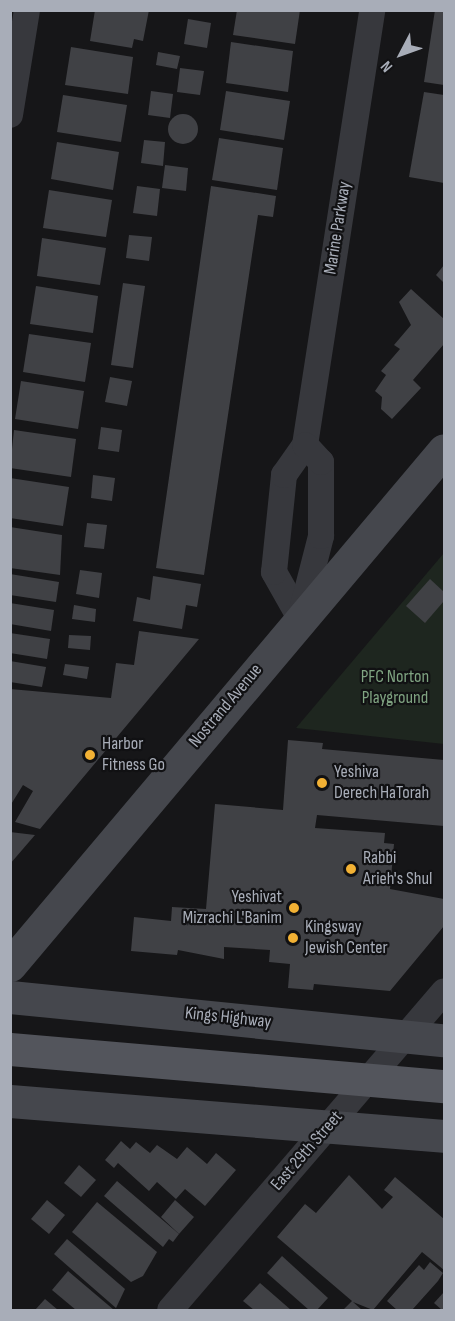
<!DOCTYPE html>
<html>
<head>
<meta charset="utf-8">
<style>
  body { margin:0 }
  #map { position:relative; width:455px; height:1321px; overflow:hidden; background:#161618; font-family:"Sofia Sans Condensed",sans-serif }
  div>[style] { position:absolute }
  .green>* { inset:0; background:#1e261f }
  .building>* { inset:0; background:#404145 }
  .round { border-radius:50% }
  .street>* { height:26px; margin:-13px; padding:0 13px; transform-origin:13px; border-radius:13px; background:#37383d }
  .secondary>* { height:33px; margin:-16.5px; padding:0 16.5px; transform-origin:16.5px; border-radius:16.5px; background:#45474d }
  .primary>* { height:33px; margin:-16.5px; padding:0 16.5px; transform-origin:16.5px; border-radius:16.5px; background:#53555c }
  .dots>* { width:16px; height:16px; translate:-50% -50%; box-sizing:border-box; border:3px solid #111113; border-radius:50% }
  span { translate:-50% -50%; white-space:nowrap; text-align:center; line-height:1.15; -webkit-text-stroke:4.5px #111113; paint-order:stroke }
  .street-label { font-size:18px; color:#a8adb8 }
  .park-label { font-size:18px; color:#7fa381 }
  .poi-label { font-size:18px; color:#a8adb8 }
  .left { translate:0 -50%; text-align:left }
  .right { translate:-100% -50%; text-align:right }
  .frame { position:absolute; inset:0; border:12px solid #a8adb8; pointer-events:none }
  .north { position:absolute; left:371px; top:24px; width:60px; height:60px; -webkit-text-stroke:4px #111113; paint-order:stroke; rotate:229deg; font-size:16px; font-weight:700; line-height:24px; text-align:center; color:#a8adb8 }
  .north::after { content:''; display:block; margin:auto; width:21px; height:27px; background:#a8adb8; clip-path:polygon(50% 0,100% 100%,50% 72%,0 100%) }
</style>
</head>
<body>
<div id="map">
  <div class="green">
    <i style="clip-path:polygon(444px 553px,444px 744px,296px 728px)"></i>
  </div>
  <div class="building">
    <i style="clip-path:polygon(95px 10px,149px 10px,143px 41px,134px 39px,132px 48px,90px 41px)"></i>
    <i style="clip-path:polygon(237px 10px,300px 10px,295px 44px,233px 35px)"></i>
    <i style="clip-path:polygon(435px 10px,444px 10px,444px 85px,424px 82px)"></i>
    <i style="clip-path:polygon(188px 19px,211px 23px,207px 48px,184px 44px)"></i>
    <i style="clip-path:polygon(231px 42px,293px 51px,288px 92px,226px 83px)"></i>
    <i style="clip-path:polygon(71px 47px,133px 57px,128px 94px,65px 85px)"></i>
    <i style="clip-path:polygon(158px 52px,180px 56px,177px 69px,156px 65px)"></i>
    <i style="clip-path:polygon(180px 68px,204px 71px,200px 95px,177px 92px)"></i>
    <i style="clip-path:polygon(151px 91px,173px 94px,170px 118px,148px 115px)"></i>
    <i style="clip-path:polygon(226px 91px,290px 101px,284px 140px,220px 130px)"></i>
    <i style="clip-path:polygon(424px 92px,444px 95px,444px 183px,409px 177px)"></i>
    <i style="clip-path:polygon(63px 95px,127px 105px,121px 142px,57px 132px)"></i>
    <i class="round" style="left:168px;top:114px;width:30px;height:30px"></i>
    <i style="clip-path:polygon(219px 138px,283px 148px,277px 190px,212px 180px)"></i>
    <i style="clip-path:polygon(144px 140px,165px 142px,163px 166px,141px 163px)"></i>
    <i style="clip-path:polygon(57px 142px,119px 152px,113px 190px,51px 179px)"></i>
    <i style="clip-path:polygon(165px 165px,188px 168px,186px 191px,162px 188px)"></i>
    <i style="clip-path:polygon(137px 186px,160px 189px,157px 216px,133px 213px)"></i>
    <i style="clip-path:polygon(211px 186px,276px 196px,273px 217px,258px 215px,204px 575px,156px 568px)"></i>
    <i style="clip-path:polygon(49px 190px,112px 200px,106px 237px,43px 228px)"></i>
    <i style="clip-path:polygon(129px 235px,152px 237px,149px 261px,126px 258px)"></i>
    <i style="clip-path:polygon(42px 238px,106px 248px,100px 285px,37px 276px)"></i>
    <i style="clip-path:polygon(444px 265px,444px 283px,436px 275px)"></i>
    <i style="clip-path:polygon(123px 283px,145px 286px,133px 368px,111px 365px)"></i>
    <i style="clip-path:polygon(36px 286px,98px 296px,93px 333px,30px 324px)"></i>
    <i style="clip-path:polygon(411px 289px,444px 319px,444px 344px,413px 380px,421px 388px,392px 419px,381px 409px,382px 397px,375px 391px,386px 375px,381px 371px,400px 349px,394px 345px,411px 325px,399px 302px)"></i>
    <i style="clip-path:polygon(29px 334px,91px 343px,85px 382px,23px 372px)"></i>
    <i style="clip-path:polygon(110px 377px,132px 381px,127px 406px,105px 402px)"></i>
    <i style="clip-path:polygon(21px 381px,84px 391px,78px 429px,15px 419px)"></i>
    <i style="clip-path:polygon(101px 427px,122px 430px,119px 452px,98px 449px)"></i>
    <i style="clip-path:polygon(14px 430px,76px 439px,71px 477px,10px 468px)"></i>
    <i style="clip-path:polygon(93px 475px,115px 478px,112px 501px,91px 498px)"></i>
    <i style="clip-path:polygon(10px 478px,69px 487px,63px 526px,10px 518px)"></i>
    <i style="clip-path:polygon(87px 523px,107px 525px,104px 549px,84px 547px)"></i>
    <i style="clip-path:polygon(10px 527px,62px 535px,60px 575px,10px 568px)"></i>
    <i style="clip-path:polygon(80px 570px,102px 573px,99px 598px,76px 594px)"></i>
    <i style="clip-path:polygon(10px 574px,59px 582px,56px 602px,10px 595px)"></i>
    <i style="clip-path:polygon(153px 576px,201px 584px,197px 607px,186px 605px,182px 629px,133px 621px,137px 597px,150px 600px)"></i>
    <i style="clip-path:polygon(430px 579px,444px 592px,444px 601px,425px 623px,406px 606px)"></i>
    <i style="clip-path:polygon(10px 603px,54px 610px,51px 631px,10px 624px)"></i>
    <i style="clip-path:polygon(74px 605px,96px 609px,95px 622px,72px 619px)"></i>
    <i style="clip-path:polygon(139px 631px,199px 639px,40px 829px,15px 822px,33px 791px,23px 785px,10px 806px,10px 689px,111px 698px,116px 663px,134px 665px)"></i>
    <i style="clip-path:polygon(10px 633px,50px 639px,47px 659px,10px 653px)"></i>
    <i style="clip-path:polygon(69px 635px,91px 636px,90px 650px,68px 648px)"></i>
    <i style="clip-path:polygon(10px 661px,46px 667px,42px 687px,10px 682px)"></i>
    <i style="clip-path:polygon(65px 664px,89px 667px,87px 679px,63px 675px)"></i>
    <i style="clip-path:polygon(288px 740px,323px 743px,322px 749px,444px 760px,444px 826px,317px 815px,315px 828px,385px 833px,384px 843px,394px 844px,390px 889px,444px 899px,444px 926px,390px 991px,314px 984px,313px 990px,288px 988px,290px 964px,269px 962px,270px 950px,224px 947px,224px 959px,178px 950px,177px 955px,131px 951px,134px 917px,171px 921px,172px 907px,206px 909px,215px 804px,283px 810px)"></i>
    <i style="clip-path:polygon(10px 832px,35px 835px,10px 864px)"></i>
    <i style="clip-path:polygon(121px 1141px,130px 1149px,136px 1142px,150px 1153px,157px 1145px,177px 1159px,187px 1147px,207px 1164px,216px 1153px,236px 1170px,205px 1206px,185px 1189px,176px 1199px,157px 1182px,149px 1191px,118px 1163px,114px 1168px,105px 1160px)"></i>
    <i style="clip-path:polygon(79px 1165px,96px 1180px,81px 1197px,64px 1183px)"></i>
    <i style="clip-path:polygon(349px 1175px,382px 1209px,393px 1197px,384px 1190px,395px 1177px,444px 1219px,444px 1270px,422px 1252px,373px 1310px,353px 1302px,362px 1310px,343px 1310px,352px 1301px,277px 1237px,305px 1204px,316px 1213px)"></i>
    <i style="clip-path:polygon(117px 1181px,179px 1234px,173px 1242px,169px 1239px,163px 1247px,104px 1196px)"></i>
    <i style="clip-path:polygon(47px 1200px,65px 1215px,49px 1234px,31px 1219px)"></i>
    <i style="clip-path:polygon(175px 1200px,194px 1217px,179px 1234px,161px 1217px)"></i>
    <i style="clip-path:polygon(97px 1202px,157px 1252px,143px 1276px,131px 1282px,72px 1232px)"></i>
    <i style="clip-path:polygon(67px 1239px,125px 1289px,116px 1308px,54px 1254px)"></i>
    <i style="clip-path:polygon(282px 1256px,328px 1298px,317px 1310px,309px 1310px,267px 1273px)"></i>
    <i style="clip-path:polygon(430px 1262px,443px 1273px,438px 1281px,412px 1310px,397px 1310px,387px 1301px,419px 1265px,424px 1270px)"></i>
    <i style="clip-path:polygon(68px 1271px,114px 1310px,76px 1310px,52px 1290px)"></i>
    <i style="clip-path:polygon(260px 1283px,291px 1310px,254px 1310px,243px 1301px)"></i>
    <i style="clip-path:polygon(444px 1292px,444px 1310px,442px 1310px,434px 1303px)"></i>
    <i style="clip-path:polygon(45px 1299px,58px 1310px,35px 1310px)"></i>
  </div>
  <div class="street">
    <i style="left:10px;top:115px;width:106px;rotate:-80.8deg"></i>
    <i style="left:300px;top:618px;width:53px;rotate:-119.5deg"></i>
    <i style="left:274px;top:572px;width:98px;rotate:-84.1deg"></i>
    <i style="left:284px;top:475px;width:37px;rotate:-55deg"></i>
    <i style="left:305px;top:445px;width:440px;rotate:-81.2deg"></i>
    <i style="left:300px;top:618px;width:85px;rotate:-75.6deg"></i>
    <i style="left:321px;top:536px;width:74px;rotate:-90deg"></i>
    <i style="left:321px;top:462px;width:23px;rotate:-133deg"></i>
    <i style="left:170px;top:1310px;width:420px;rotate:-49.3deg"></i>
  </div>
  <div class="secondary">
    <i style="left:10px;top:965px;width:673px;rotate:-49.88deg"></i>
    <i style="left:10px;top:997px;width:436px;rotate:5.7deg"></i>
    <i style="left:10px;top:1101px;width:435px;rotate:4.6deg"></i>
  </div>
  <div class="primary">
    <i style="left:10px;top:1049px;width:436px;rotate:4.9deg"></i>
  </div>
  <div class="dots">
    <i style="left:90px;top:755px;background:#f2b134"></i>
    <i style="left:322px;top:783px;background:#f2b134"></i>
    <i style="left:351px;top:869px;background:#f2b134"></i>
    <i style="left:294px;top:908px;background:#f2b134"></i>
    <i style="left:293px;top:938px;background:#f2b134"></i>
  </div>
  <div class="street-label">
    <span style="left:338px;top:228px;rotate:-81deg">Marine Parkway</span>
    <span style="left:226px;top:706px;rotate:-50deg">Nostrand Avenue</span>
    <span style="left:228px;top:1018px;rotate:6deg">Kings Highway</span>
    <span style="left:307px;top:1151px;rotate:-49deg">East 29th Street</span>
  </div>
  <div class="park-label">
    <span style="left:395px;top:688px">PFC Norton<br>Playground</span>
  </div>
  <div class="poi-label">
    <span class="left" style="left:102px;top:755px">Harbor<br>Fitness Go</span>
    <span class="left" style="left:334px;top:783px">Yeshiva<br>Derech HaTorah</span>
    <span class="left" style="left:363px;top:869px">Rabbi<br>Arieh's Shul</span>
    <span class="right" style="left:282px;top:908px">Yeshivat<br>Mizrachi L'Banim</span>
    <span class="left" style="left:305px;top:938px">Kingsway<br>Jewish Center</span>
  </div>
  <div class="frame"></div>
  <div class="north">N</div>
</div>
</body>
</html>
